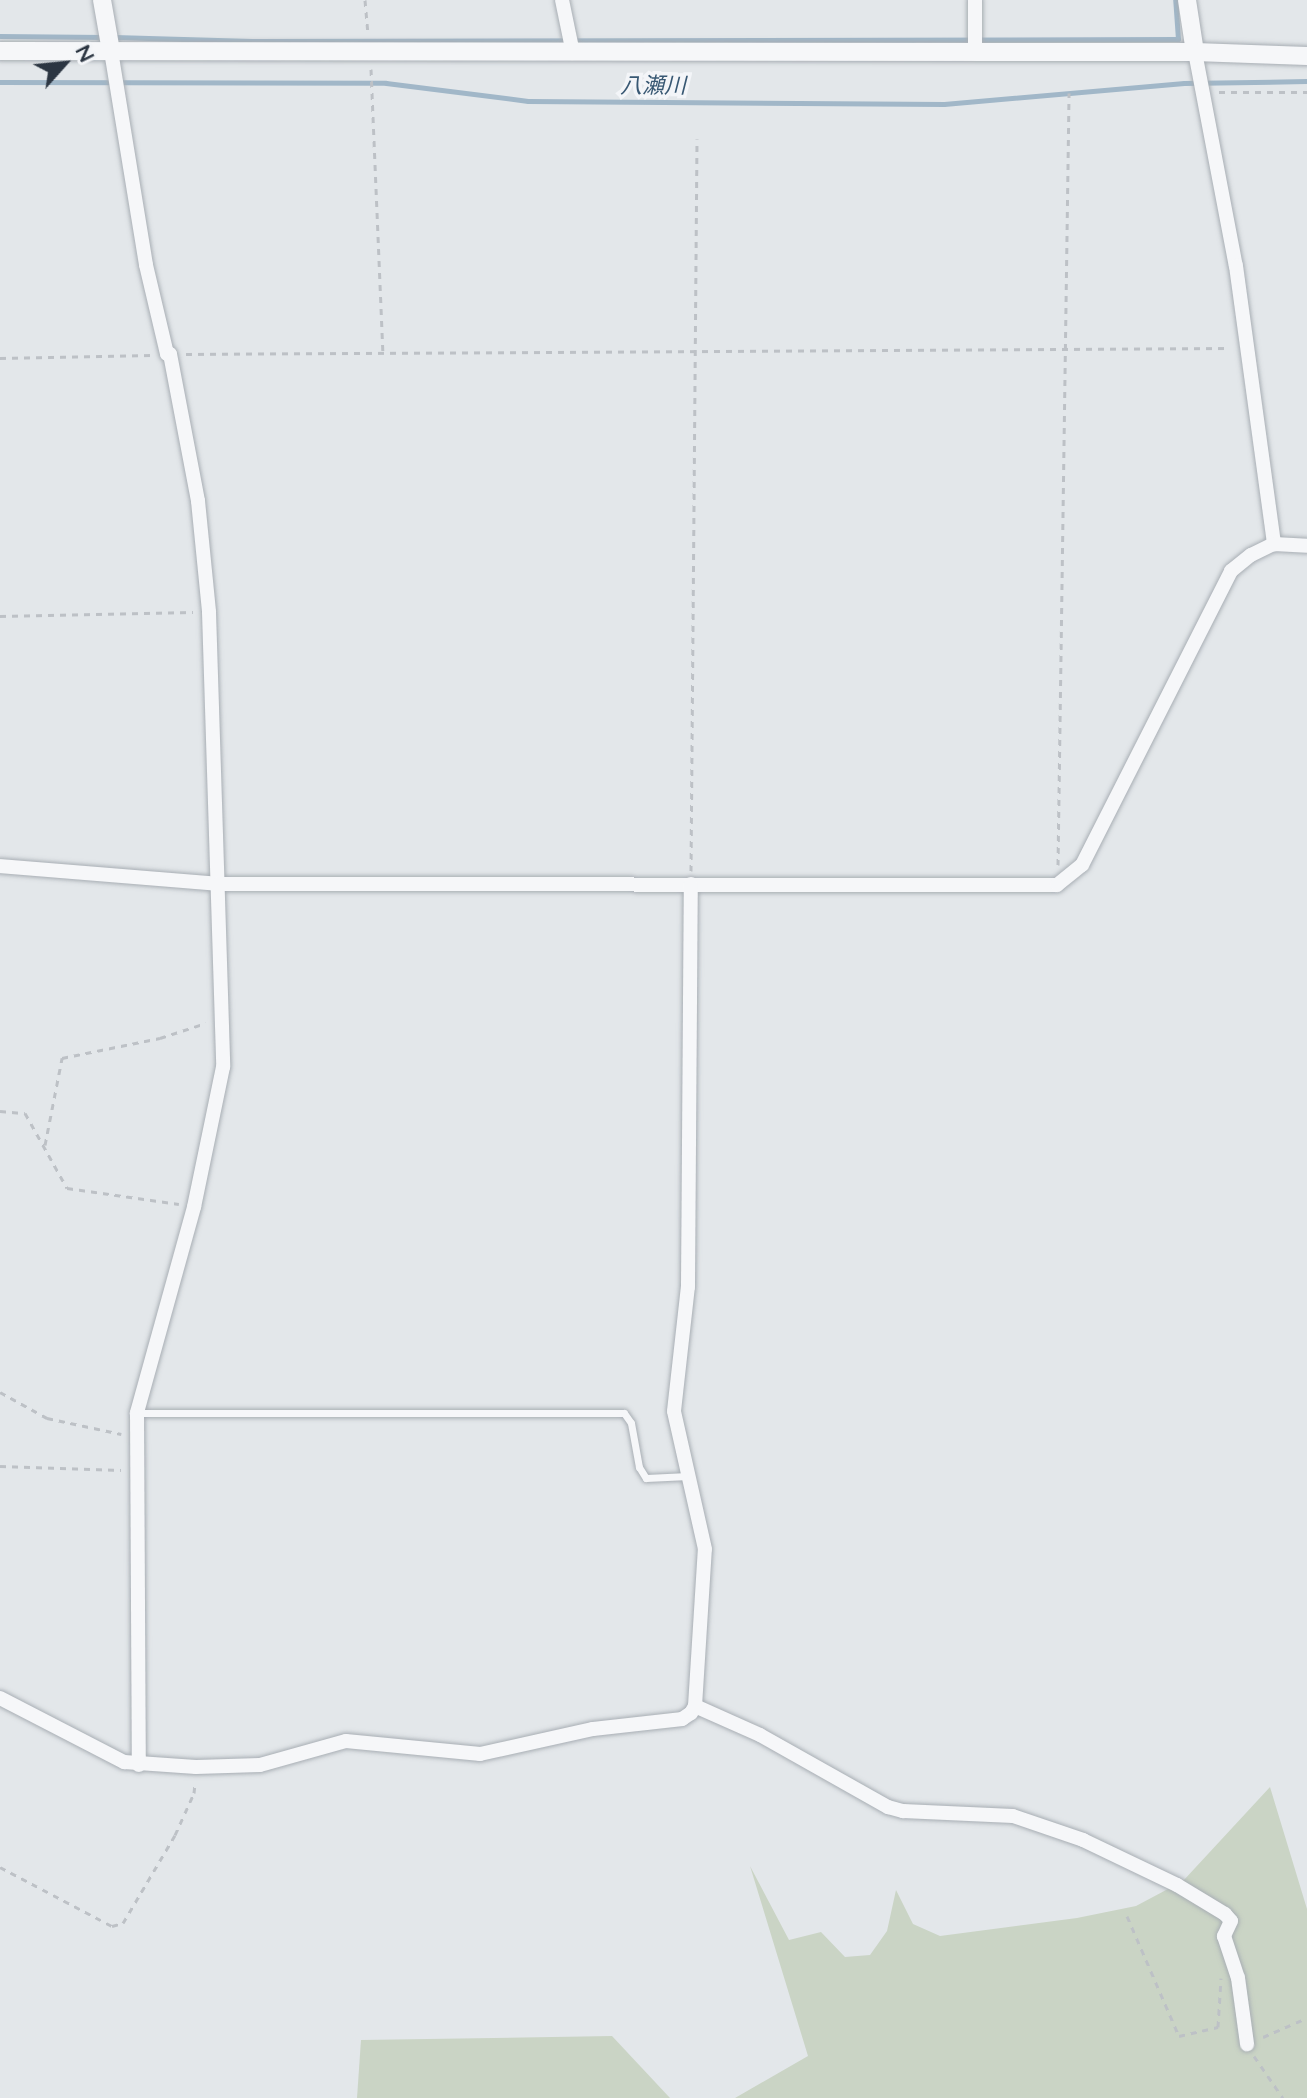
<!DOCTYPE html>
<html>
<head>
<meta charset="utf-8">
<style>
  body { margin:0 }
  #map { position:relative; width:1307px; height:2098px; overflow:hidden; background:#e3e7ea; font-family:Quicksand,"Noto Sans JP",sans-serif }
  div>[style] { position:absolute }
  .green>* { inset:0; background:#cad4c5 }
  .stream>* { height:5px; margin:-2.5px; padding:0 2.5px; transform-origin:2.5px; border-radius:2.5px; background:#a1b7c8 }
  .path>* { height:3px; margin-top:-1.5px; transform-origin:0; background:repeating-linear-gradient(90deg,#bdc1c6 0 6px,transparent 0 12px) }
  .roads { filter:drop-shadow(0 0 2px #a8aeb4) drop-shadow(0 0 2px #a8aeb4) }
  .service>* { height:7px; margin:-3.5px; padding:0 3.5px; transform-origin:3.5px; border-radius:3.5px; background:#f6f7f9 }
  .minor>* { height:14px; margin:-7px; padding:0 7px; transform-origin:7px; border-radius:7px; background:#f6f7f9 }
  .tertiary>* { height:18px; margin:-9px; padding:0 9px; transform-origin:9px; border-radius:9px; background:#f6f7f9 }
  span { translate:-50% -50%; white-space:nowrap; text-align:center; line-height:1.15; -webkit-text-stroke:7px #f3f5f8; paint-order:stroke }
  .water-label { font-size:22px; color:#385873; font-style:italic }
  .north { position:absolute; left:24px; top:24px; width:80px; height:80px; -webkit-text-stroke:6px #f3f5f8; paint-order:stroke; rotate:63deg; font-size:22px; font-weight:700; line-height:32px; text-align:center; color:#2c3642 }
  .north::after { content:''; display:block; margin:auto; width:28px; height:36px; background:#2c3642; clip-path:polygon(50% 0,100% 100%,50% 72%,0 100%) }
</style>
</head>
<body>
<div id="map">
  <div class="green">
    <i style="clip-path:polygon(1270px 1787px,1307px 1909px,1307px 2098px,735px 2098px,808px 2056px,750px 1866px,789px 1940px,821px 1932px,845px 1957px,870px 1955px,887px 1931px,896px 1890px,913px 1924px,940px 1936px,1077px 1918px,1136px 1906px,1183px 1881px)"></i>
    <i style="clip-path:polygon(612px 2036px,670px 2098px,357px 2098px,361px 2040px)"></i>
  </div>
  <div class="stream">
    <i style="left:0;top:36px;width:104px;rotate:0.6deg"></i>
    <i style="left:114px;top:37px;width:138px;rotate:1.7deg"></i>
    <i style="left:252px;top:41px;width:926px;rotate:-0.12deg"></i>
    <i style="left:1178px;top:39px;width:39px;rotate:-94deg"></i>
    <i style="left:0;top:82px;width:386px;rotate:0.1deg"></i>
    <i style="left:386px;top:83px;width:143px;rotate:7.2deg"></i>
    <i style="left:528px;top:101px;width:416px;rotate:0.4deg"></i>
    <i style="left:944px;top:104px;width:241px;rotate:-5deg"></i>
    <i style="left:1184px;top:83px;width:123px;rotate:-0.9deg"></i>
  </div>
  <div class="path">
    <i style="left:365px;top:0;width:33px;rotate:85deg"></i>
    <i style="left:371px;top:69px;width:284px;rotate:87.6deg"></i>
    <i style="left:1219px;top:92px;width:88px"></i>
    <i style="left:186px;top:354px;width:1044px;rotate:-0.33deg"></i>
    <i style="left:0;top:358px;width:152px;rotate:-1.1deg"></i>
    <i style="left:0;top:616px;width:193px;rotate:-1.2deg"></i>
    <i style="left:1058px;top:865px;width:772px;rotate:-89.18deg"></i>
    <i style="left:691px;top:871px;width:732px;rotate:-89.53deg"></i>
    <i style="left:0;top:1111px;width:25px;rotate:5deg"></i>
    <i style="left:25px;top:1113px;width:86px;rotate:60.8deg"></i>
    <i style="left:67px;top:1188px;width:113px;rotate:8.1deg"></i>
    <i style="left:45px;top:1145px;width:89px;rotate:-78.9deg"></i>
    <i style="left:62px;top:1058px;width:100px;rotate:-11.5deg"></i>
    <i style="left:160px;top:1038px;width:48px;rotate:-18.1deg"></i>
    <i style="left:0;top:1392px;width:54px;rotate:29deg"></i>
    <i style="left:47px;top:1418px;width:76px;rotate:12.2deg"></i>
    <i style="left:0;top:1466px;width:121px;rotate:1.9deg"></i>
    <i style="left:0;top:1867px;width:127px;rotate:27.8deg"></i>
    <i style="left:112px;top:1926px;width:11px;rotate:-15deg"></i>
    <i style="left:123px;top:1923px;width:102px;rotate:-59.4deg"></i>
    <i style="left:175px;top:1835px;width:46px;rotate:-65.7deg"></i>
    <i style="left:194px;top:1793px;width:10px;rotate:-84deg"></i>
    <i style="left:1127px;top:1916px;width:131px;rotate:66.6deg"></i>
    <i style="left:1179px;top:2036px;width:40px;rotate:-13deg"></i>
    <i style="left:1218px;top:2027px;width:49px;rotate:-86.5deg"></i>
    <i style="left:1263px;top:2037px;width:48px;rotate:-23.4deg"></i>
    <i style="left:1254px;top:2056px;width:51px;rotate:55.4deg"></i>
  </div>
  <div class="roads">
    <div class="service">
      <i style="left:137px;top:1413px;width:487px"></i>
      <i style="left:624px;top:1413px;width:12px;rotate:55deg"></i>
      <i style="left:631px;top:1423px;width:45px;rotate:79.7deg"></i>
      <i style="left:639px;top:1467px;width:13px;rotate:58deg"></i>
      <i style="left:646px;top:1478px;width:42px;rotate:-2.7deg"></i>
    </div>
    <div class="minor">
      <i style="left:562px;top:0;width:54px;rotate:78.3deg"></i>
      <i style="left:111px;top:51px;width:217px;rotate:80.7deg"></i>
      <i style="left:146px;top:265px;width:91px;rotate:76.7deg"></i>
      <i style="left:167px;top:354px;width:3px"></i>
      <i style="left:170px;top:354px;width:150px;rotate:79.2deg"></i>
      <i style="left:198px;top:501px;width:112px;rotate:84.3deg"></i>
      <i style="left:209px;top:612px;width:455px;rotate:88.2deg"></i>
      <i style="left:223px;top:1067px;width:143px;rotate:101.7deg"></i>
      <i style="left:194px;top:1207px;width:214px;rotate:105.5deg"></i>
      <i style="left:137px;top:1413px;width:352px;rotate:89.7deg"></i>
      <i style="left:1195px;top:52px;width:218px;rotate:79.2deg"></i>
      <i style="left:1236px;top:266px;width:281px;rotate:82.2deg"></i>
      <i style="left:975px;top:54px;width:54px;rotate:-90deg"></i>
      <i style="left:0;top:866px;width:220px;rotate:4.7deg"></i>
      <i style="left:219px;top:884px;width:838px;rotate:0.07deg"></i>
      <i style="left:1057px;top:885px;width:32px;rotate:-39deg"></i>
      <i style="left:1082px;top:865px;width:330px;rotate:-63.1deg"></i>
      <i style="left:1231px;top:571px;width:26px;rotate:-39deg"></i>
      <i style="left:1251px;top:555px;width:25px;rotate:-26deg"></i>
      <i style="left:1274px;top:544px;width:33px;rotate:3deg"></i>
      <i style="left:0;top:1698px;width:140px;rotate:27.3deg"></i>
      <i style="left:124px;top:1762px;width:72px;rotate:4deg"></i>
      <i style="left:196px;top:1767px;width:64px;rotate:-1.8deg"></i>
      <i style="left:260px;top:1765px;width:89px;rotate:-15.6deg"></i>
      <i style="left:346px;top:1741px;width:135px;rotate:5.5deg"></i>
      <i style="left:480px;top:1754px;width:116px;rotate:-12.5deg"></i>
      <i style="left:593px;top:1729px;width:90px;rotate:-6.4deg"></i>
      <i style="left:682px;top:1719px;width:11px;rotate:-34deg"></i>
      <i style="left:691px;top:1713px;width:8px;rotate:-60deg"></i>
      <i style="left:695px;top:1706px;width:157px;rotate:-86.4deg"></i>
      <i style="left:705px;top:1549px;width:141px;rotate:-102.7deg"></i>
      <i style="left:674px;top:1411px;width:125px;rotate:-83.6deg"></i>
      <i style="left:688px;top:1287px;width:403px;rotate:-89.6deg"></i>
      <i style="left:695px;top:1706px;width:71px;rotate:24deg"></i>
      <i style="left:760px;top:1735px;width:147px;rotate:29.4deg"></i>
      <i style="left:888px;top:1807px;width:16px;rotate:15deg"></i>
      <i style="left:903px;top:1811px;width:110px;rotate:2.6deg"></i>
      <i style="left:1013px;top:1816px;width:74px;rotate:18.9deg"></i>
      <i style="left:1083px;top:1840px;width:104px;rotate:25.6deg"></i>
      <i style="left:1177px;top:1885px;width:56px;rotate:31.1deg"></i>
      <i style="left:1225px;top:1914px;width:9px;rotate:49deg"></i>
      <i style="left:1231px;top:1921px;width:17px;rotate:115deg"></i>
      <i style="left:1224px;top:1936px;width:44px;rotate:71.6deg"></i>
      <i style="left:1238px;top:1978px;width:67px;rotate:82.2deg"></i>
    </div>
    <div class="tertiary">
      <i style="left:102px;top:0;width:52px;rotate:80deg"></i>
      <i style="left:1187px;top:0;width:53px;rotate:81.3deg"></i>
      <i style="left:0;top:51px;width:1195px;rotate:0.05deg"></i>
      <i style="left:1195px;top:52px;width:112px;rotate:2deg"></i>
    </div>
  </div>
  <div class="water-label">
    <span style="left:653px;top:86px">八瀬川</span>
  </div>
  <div class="north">N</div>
</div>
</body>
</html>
